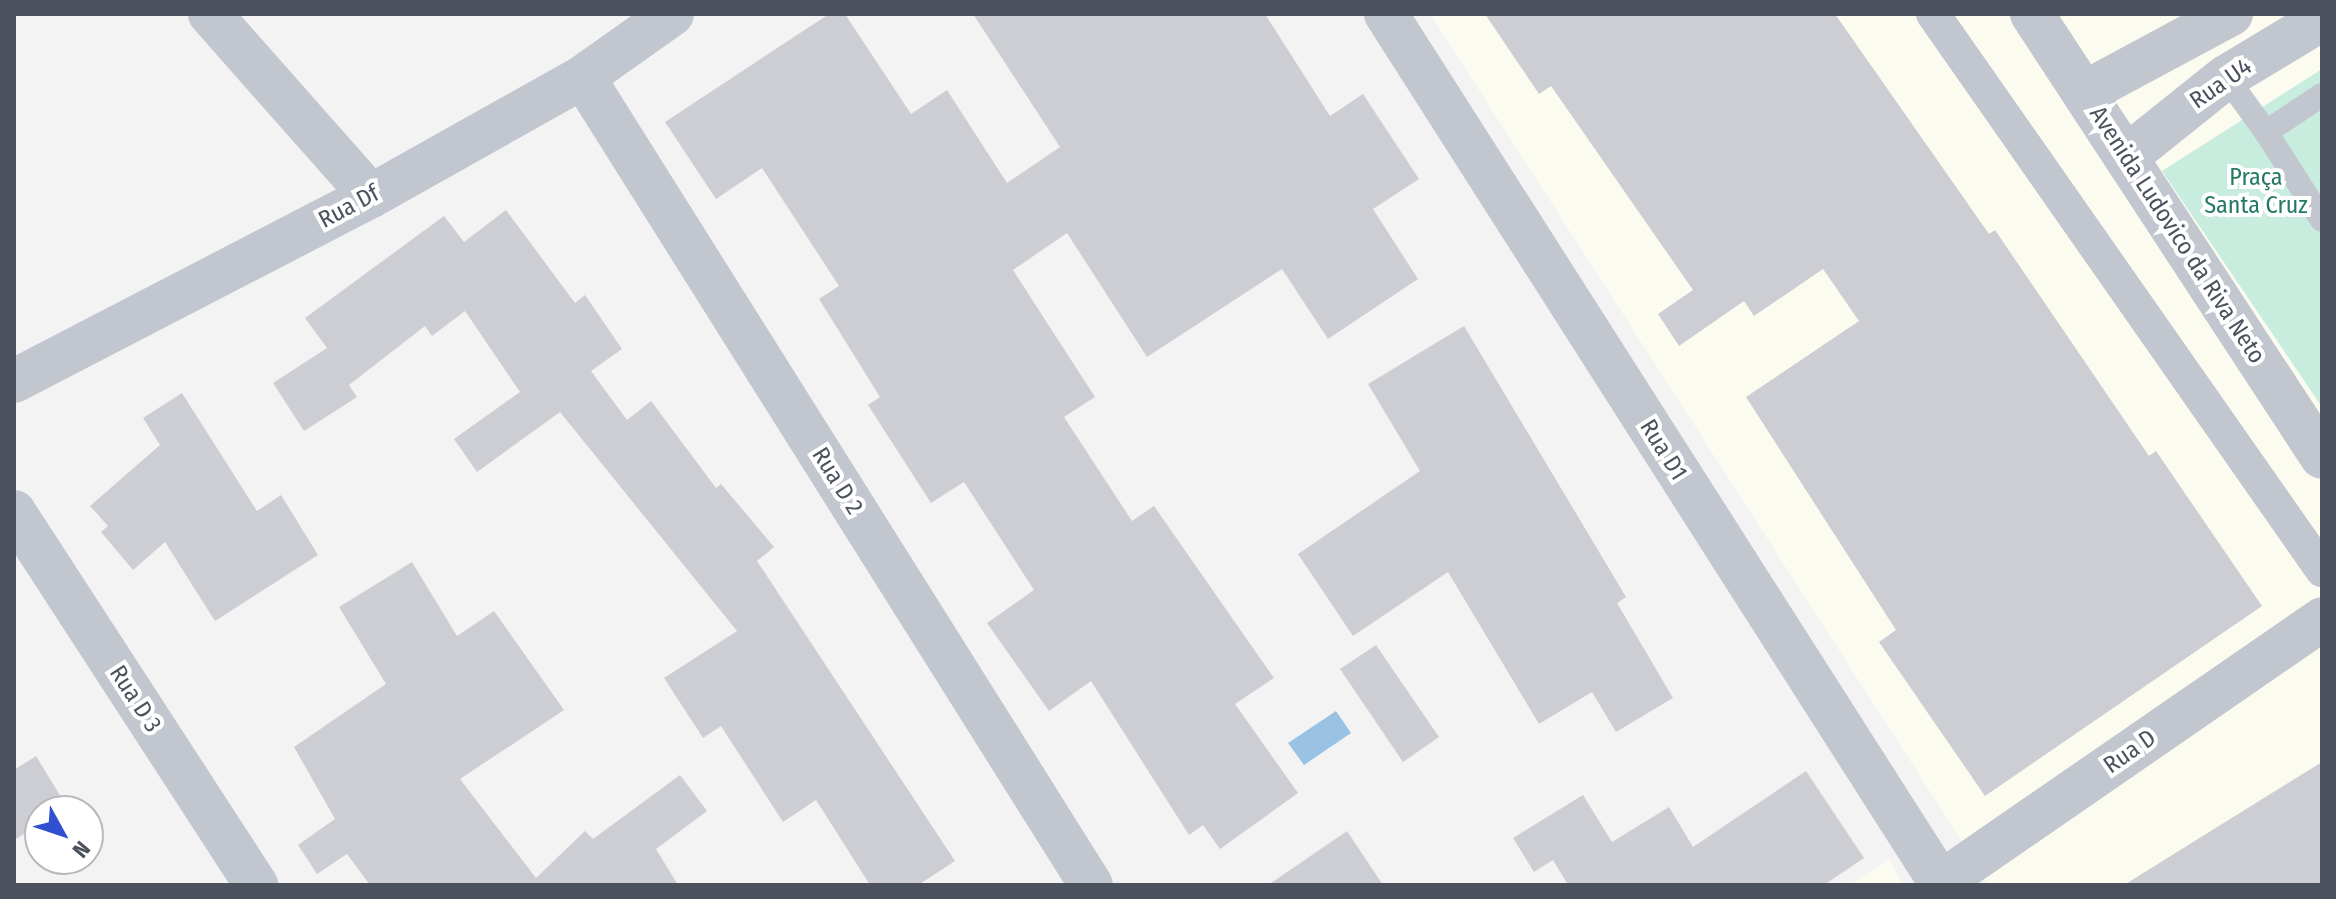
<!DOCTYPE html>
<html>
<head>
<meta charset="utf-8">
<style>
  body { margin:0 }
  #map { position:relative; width:2336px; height:899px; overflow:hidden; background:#f4f3f3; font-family:"Fira Sans Condensed",sans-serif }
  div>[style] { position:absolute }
  .commercial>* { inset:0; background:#fbfbf0 }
  .green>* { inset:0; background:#c8ecde }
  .water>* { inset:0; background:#9ac2e3 }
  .building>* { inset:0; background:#cdced4 }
  .service>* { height:24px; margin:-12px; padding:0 12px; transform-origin:12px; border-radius:12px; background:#c2c7cf }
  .pedestrian>* { height:34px; margin:-17px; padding:0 17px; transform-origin:17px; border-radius:17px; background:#c2c7cf }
  .minor>* { height:44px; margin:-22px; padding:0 22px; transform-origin:22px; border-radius:22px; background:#c2c7cf }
  .tertiary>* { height:44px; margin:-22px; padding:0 22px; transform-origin:22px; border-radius:22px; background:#c2c7cf }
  span { translate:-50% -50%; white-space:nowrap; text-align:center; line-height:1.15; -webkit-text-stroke:8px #fff; paint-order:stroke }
  .street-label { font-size:24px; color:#4c515e }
  .park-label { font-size:24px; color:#237963 }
  .frame { position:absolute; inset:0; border:16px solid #4c515e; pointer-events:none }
  .north { position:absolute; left:24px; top:795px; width:80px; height:80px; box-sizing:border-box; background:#fff; border:2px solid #b7b9bf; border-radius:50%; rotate:130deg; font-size:22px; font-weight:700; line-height:32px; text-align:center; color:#4c515e }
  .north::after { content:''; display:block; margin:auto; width:28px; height:36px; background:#3150d0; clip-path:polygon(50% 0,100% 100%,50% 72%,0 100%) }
</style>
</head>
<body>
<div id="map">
  <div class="commercial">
    <i style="clip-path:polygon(1430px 14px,2322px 14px,2322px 885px,1990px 885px)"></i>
    <i style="clip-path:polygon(1889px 859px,1904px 885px,1850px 885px)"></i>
  </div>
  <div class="green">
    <i style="clip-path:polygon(2322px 69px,2322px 407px,2162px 171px)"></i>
  </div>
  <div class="water">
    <i style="clip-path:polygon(1336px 711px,1351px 733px,1304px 765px,1288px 743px)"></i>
  </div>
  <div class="building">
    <i style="clip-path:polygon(829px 14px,845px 14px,911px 114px,947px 90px,1007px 183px,1060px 147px,973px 14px,1265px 14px,1330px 116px,1363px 94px,1419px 179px,1373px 209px,1418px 279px,1328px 339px,1282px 269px,1147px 357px,1067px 233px,1013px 270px,1095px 397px,1064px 417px,1132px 521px,1154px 506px,1274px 678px,1235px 704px,1298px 793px,1220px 849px,1203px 825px,1189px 835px,1091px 681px,1049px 711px,987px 623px,1034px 590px,964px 482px,931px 503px,868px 405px,880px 397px,819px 299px,839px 286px,762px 168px,716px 199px,665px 122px)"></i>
    <i style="clip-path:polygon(1485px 14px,1835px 14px,1989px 234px,1995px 230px,2149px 456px,2156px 451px,2262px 606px,1985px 796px,1879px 642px,1896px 630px,1746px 397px,1859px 321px,1823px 269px,1754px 316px,1744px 301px,1679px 346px,1658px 314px,1693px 290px,1551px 86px,1539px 94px)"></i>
    <i style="clip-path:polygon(506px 210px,575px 303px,585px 295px,622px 349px,591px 371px,627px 420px,651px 401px,716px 488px,721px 484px,774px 547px,757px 561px,955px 861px,918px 885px,870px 885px,816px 800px,783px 822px,721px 726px,703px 738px,664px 678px,737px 631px,560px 412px,477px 472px,454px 439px,520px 392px,465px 311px,432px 336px,425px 326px,349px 385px,357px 397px,304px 431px,273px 383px,327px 348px,305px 318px,444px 216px,464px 242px)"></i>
    <i style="clip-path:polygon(1464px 326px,1626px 597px,1617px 603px,1673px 698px,1616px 732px,1592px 692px,1539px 724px,1448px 572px,1353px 636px,1298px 554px,1420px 471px,1368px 384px)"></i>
    <i style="clip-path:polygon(182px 393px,257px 511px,281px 495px,318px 555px,215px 621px,165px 542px,133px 570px,101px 532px,108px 526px,90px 506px,160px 445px,143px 418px)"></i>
    <i style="clip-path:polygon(412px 562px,457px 636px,494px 611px,564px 710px,460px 779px,536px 878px,585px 831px,593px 839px,680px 775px,707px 811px,656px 849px,678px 885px,370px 885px,347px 854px,317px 874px,298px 845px,335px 819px,294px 747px,386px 684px,339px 607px)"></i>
    <i style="clip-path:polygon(1376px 645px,1439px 737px,1403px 762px,1340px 669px)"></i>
    <i style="clip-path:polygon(36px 756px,67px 807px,40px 811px,40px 824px,14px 840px,14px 770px)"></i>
    <i style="clip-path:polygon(2322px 762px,2322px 885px,2124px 885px)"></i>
    <i style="clip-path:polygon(1806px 771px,1864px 858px,1824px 885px,1568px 885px,1553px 860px,1534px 872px,1513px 838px,1583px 795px,1612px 842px,1669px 807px,1693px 847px)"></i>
    <i style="clip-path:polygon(1347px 831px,1383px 885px,1268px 885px)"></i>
  </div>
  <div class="service">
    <i style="left:2226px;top:77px;width:68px;rotate:54deg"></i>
    <i style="left:2266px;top:132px;width:67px;rotate:-33.5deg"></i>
    <i style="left:2266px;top:132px;width:104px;rotate:57.5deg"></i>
  </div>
  <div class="pedestrian">
    <i style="left:1933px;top:14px;width:679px;rotate:55.02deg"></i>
  </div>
  <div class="minor">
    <i style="left:210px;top:14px;width:243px;rotate:48.5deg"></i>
    <i style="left:1386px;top:14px;width:1033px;rotate:57.45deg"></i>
    <i style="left:583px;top:77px;width:954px;rotate:57.84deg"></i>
    <i style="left:2084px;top:93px;width:167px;rotate:-28.3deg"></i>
    <i style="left:2126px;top:157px;width:128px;rotate:-38.7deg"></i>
    <i style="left:2226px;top:77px;width:112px;rotate:-31.1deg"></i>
    <i style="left:14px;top:381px;width:402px;rotate:-27.4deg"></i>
    <i style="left:371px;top:196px;width:243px;rotate:-29.3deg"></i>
    <i style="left:583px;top:77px;width:109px;rotate:-35.3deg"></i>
    <i style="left:14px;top:512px;width:445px;rotate:57deg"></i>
  </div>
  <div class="tertiary">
    <i style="left:2032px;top:14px;width:529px;rotate:56.79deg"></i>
    <i style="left:1937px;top:885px;width:468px;rotate:-34.6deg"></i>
  </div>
  <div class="street-label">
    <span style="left:2221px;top:84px;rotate:-35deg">Rua U4</span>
    <span style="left:349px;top:207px;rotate:-28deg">Rua Df</span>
    <span style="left:2177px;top:235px;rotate:57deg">Avenida Ludovico da Riva Neto</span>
    <span style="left:1663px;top:450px;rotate:58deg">Rua D1</span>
    <span style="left:837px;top:481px;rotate:58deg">Rua D 2</span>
    <span style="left:135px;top:699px;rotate:57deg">Rua D 3</span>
    <span style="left:2130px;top:752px;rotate:-35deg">Rua D</span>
  </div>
  <div class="park-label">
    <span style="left:2256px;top:192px">Praça<br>Santa Cruz</span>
  </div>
  <div class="frame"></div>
  <div class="north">N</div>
</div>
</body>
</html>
